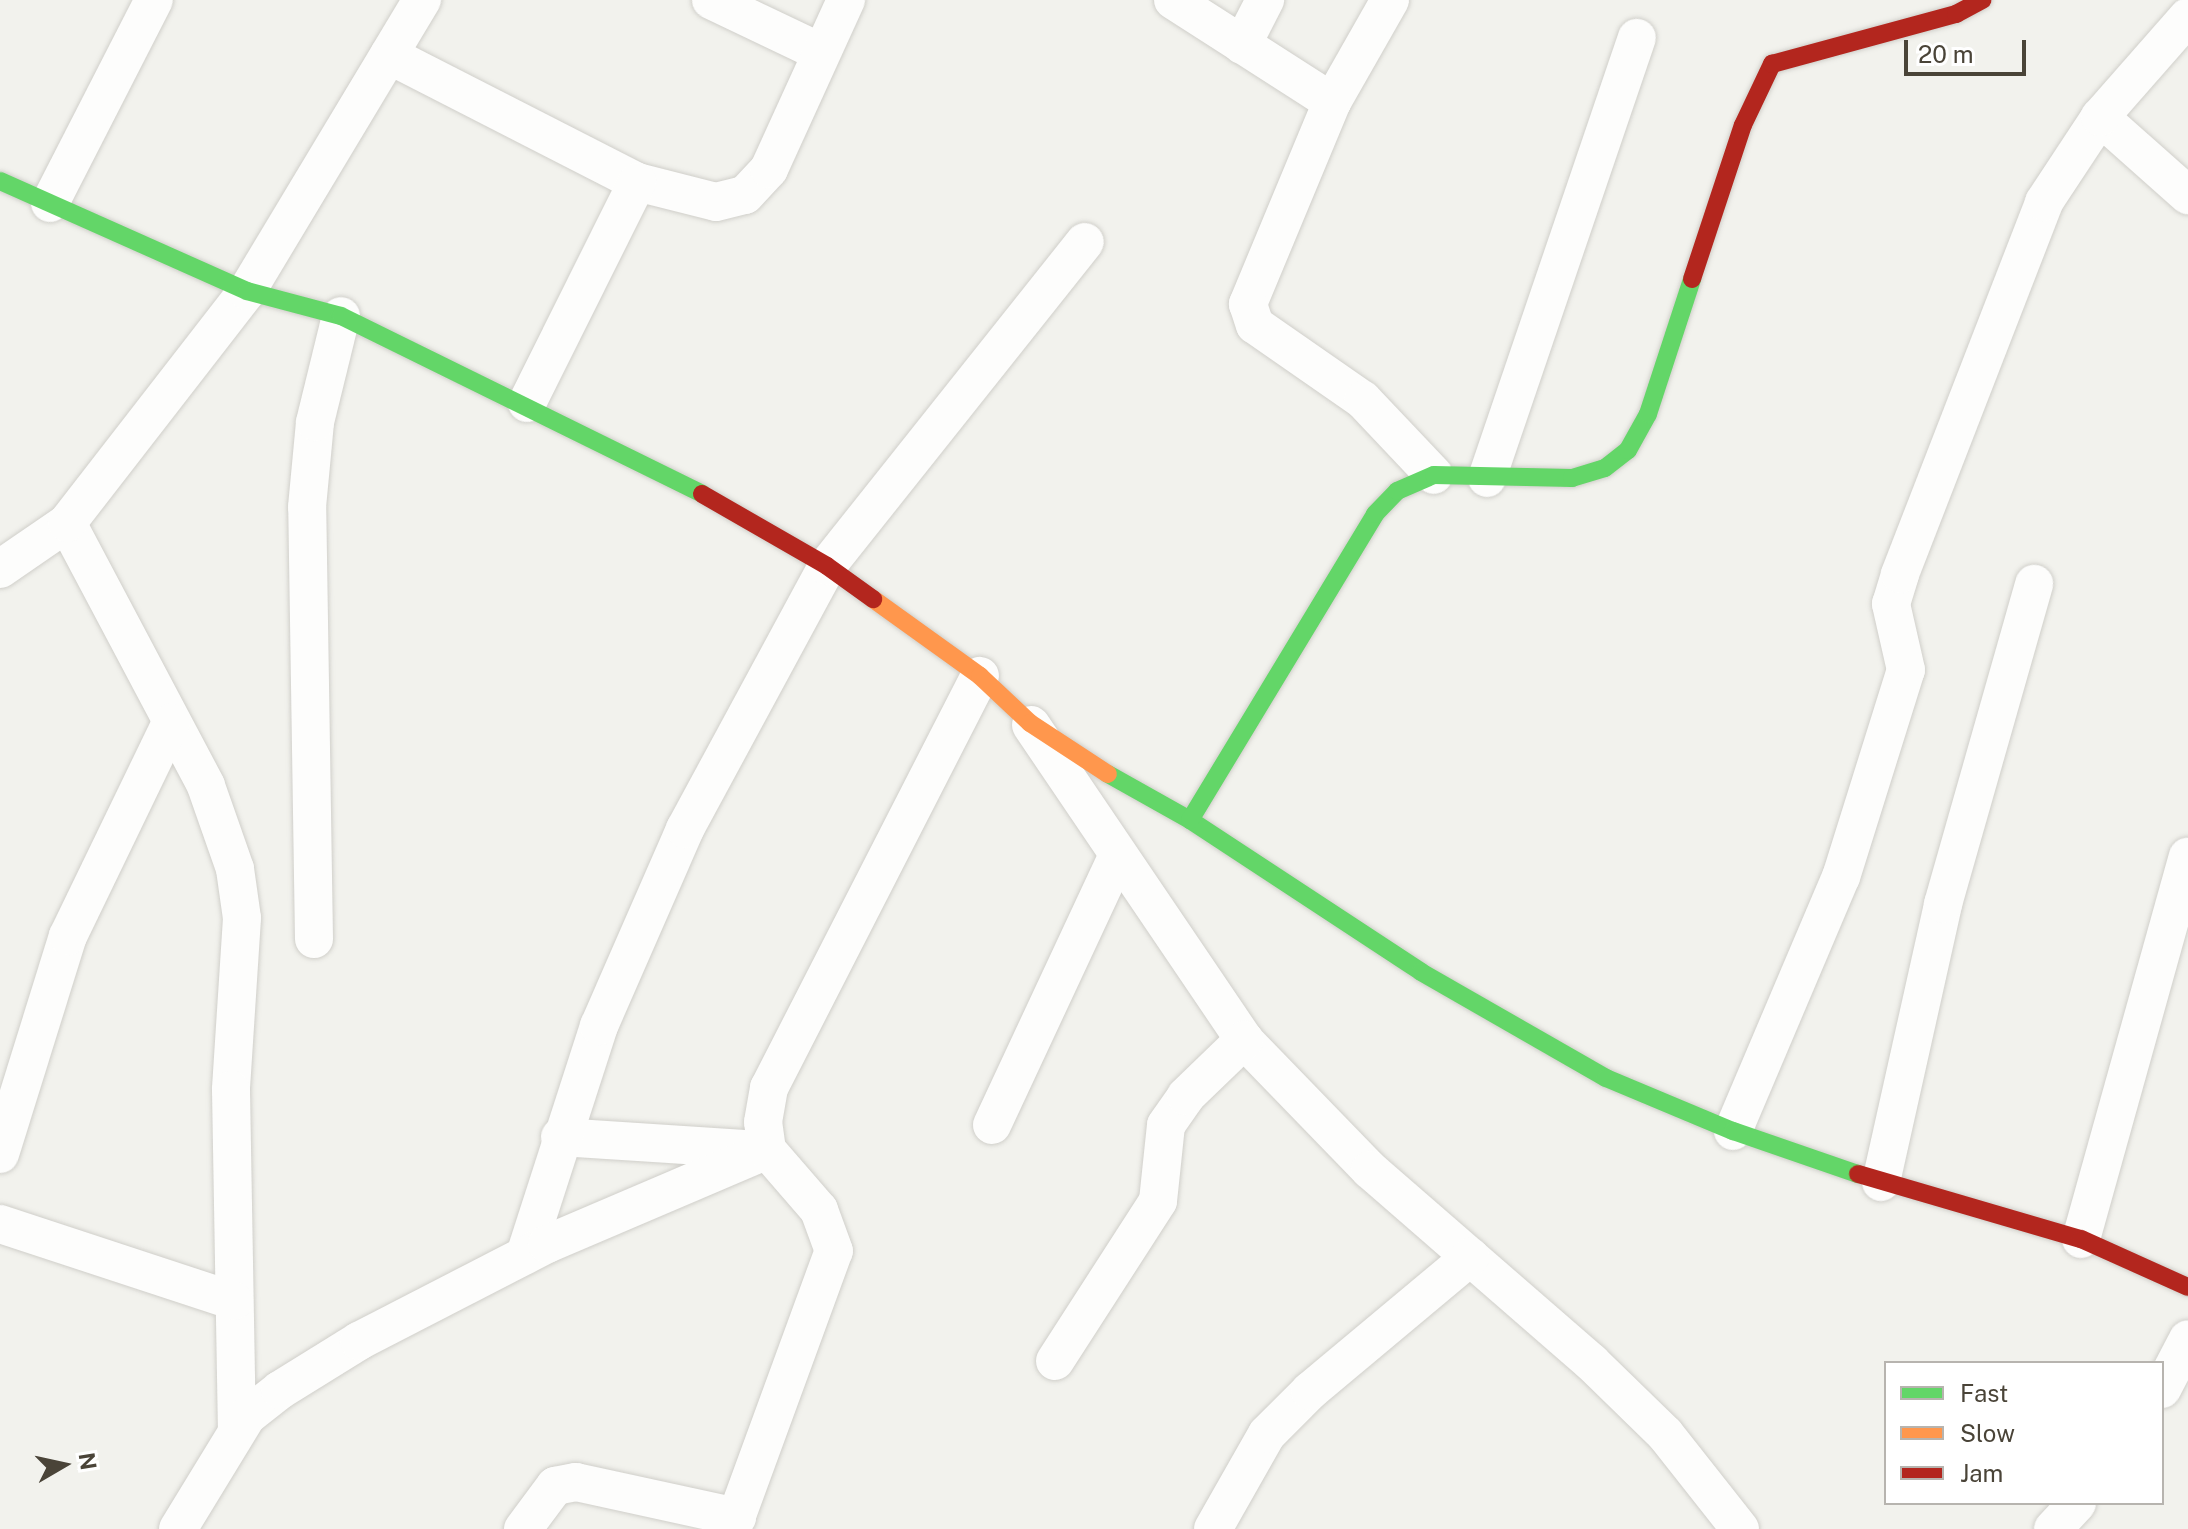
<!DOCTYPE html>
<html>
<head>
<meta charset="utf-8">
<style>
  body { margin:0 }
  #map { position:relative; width:2188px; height:1529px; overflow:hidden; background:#f2f2ed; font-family:"Public Sans",sans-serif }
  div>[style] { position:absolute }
  .roads { filter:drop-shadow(0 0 2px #d0cfca) drop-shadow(0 0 2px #d0cfca) }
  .street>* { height:38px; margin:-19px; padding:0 19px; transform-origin:19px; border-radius:19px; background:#fdfdfc }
  .fast>* { height:18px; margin:-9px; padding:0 9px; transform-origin:9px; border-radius:9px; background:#63d668 }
  .slow>* { height:18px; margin:-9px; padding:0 9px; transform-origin:9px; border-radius:9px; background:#ff974d }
  .jam>* { height:18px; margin:-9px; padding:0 9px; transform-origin:9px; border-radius:9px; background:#b3261e }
  span { translate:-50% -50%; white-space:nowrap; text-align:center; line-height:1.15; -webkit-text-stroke:6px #fff; paint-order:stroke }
  .legend { position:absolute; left:1884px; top:1361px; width:280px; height:144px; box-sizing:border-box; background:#fff; border:2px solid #b7b4af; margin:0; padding:10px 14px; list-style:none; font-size:24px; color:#4a4438 }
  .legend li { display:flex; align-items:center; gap:16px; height:40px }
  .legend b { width:40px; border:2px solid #b7b4af }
  .north { position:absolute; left:24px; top:1425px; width:80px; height:80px; -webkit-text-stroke:6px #fff; paint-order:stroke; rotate:81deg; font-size:22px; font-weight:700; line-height:32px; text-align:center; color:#4a4438 }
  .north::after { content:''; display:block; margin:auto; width:28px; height:36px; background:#4a4438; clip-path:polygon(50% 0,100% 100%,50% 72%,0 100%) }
  .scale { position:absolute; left:1904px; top:40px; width:122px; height:36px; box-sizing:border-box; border:4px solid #4a4438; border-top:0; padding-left:10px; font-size:24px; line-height:28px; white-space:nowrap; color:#4a4438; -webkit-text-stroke:6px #fff; paint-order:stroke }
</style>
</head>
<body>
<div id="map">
  <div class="roads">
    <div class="street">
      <i style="left:711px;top:0;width:121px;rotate:25.5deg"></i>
      <i style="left:1173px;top:0;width:189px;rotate:32.7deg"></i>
      <i style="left:1390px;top:0;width:117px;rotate:119.6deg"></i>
      <i style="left:1332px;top:102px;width:219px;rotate:112.6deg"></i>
      <i style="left:1248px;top:304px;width:22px;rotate:72deg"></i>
      <i style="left:1255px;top:325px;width:131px;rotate:34.8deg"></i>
      <i style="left:1363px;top:400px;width:103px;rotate:46.6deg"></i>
      <i style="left:1242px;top:45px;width:51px;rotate:-62.9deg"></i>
      <i style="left:389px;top:55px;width:279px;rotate:27.1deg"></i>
      <i style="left:637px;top:182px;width:81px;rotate:14.2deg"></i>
      <i style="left:716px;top:202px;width:30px;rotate:-14deg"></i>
      <i style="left:745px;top:195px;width:35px;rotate:-47deg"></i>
      <i style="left:769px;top:169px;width:186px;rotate:-65.5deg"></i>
      <i style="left:2100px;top:117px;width:118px;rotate:41.6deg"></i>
      <i style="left:50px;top:203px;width:228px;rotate:-62.9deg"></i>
      <i style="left:527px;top:403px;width:247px;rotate:-63.5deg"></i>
      <i style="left:1487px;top:478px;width:465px;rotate:-71.2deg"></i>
      <i style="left:67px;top:523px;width:297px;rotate:62.1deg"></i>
      <i style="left:206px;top:786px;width:88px;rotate:70.7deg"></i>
      <i style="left:235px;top:869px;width:49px;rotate:81.9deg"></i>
      <i style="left:242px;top:918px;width:172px;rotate:93.7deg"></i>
      <i style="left:231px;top:1090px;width:340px;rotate:89deg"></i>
      <i style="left:0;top:569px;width:81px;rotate:-34.5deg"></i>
      <i style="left:67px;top:523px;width:294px;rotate:-52.2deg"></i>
      <i style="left:247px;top:291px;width:340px;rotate:-59deg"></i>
      <i style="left:1031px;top:725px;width:380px;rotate:55.9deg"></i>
      <i style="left:1244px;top:1040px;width:181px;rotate:45.9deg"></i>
      <i style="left:1370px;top:1170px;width:293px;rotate:41deg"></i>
      <i style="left:1591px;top:1362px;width:103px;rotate:44.2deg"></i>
      <i style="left:1665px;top:1434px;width:121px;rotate:51.7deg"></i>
      <i style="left:314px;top:939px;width:432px;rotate:-90.9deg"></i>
      <i style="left:307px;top:507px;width:85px;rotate:-84.6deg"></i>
      <i style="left:315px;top:422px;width:109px;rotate:-76.2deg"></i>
      <i style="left:992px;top:1125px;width:298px;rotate:-65deg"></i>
      <i style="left:1733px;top:1131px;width:276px;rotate:-67deg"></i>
      <i style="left:1841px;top:877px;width:217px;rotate:-72.6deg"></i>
      <i style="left:1906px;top:670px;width:68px;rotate:-102.8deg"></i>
      <i style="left:1891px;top:604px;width:31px;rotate:-73deg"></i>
      <i style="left:1900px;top:574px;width:399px;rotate:-68.8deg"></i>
      <i style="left:2044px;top:202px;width:102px;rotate:-56.6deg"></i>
      <i style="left:2100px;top:117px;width:133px;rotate:-48.7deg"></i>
      <i style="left:560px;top:1137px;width:200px;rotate:3.7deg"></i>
      <i style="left:0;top:1154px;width:228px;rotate:-72.7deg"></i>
      <i style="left:68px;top:936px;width:237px;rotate:-64.2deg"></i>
      <i style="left:1881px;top:1182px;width:285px;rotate:-77.4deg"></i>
      <i style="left:1943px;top:904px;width:333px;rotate:-74.1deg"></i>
      <i style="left:0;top:1224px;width:246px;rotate:18.2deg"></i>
      <i style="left:2081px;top:1239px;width:397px;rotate:-74.4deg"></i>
      <i style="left:525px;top:1255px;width:241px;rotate:-72.1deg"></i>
      <i style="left:599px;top:1026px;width:215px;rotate:-66.4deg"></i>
      <i style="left:685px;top:829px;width:299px;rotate:-61.6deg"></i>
      <i style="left:827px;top:566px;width:414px;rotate:-51.5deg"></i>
      <i style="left:1055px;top:1361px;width:190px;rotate:-57.2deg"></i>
      <i style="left:1158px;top:1201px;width:76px;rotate:-84deg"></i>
      <i style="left:1166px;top:1125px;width:35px;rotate:-55deg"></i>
      <i style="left:1186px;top:1096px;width:81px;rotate:-44deg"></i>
      <i style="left:2162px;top:1389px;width:56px;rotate:-62.5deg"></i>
      <i style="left:178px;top:1529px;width:132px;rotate:-58.6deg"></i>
      <i style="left:247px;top:1416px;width:42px;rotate:-38.2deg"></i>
      <i style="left:280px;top:1390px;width:93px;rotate:-31.8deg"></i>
      <i style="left:359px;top:1341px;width:212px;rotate:-27.3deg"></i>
      <i style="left:547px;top:1244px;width:239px;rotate:-23.1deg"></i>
      <i style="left:523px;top:1529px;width:54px;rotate:-53.3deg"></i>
      <i style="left:555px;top:1486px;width:21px;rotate:-11deg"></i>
      <i style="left:576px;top:1482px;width:165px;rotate:12.3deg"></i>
      <i style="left:732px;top:1529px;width:296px;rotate:-69.9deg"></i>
      <i style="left:834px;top:1251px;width:44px;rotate:-110.1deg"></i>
      <i style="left:819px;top:1210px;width:79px;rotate:-130.9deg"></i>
      <i style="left:767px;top:1150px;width:28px;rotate:-98deg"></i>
      <i style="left:763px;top:1122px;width:35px;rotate:-80deg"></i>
      <i style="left:769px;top:1088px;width:463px;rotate:-62.9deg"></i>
      <i style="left:1213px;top:1529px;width:109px;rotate:-60.4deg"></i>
      <i style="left:1267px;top:1434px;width:61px;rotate:-45deg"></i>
      <i style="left:1310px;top:1391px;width:209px;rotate:-39.9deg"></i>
      <i style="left:2053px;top:1529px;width:35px;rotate:-47deg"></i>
    </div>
    <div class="fast">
      <i style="left:0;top:181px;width:270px;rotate:24deg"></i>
      <i style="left:247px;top:291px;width:97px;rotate:14.9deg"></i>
      <i style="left:341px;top:316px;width:402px;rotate:26.2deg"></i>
      <i style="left:1108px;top:774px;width:94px;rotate:29.3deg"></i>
      <i style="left:1190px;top:820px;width:277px;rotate:33.3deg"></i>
      <i style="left:1421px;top:972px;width:213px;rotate:29.8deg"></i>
      <i style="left:1606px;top:1078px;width:138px;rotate:22.7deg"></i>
      <i style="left:1733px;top:1131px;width:132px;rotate:19deg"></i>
      <i style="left:1190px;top:820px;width:358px;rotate:-58.8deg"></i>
      <i style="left:1375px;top:514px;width:32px;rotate:-46deg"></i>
      <i style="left:1397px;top:491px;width:40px;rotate:-23.4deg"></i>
      <i style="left:1434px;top:475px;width:138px;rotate:1.2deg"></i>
      <i style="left:1572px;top:478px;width:34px;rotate:-17deg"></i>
      <i style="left:1605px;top:468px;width:29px;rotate:-38deg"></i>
      <i style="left:1628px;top:450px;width:41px;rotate:-60.9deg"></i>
      <i style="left:1648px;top:414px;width:142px;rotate:-71.9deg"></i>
    </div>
    <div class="slow">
      <i style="left:873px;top:599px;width:132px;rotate:35.7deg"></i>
      <i style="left:980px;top:676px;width:69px;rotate:43.2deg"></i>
      <i style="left:1030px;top:723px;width:93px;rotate:33.2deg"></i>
    </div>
    <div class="jam">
      <i style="left:1692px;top:279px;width:162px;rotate:-71.7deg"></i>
      <i style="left:1743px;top:125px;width:68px;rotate:-64.6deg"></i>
      <i style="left:1772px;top:64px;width:191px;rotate:-15.2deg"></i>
      <i style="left:1956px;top:14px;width:30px;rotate:-28deg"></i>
      <i style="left:702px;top:494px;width:144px;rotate:29.9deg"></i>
      <i style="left:827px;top:566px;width:57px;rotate:35.7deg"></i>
      <i style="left:1858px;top:1174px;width:232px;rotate:16.3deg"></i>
      <i style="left:2081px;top:1239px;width:117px;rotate:24.2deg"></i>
    </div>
  </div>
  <ul class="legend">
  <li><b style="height:10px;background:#63d668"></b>Fast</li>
  <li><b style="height:10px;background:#ff974d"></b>Slow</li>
  <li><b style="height:10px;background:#b3261e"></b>Jam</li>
  </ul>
  <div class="north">N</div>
  <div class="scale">20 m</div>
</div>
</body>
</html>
